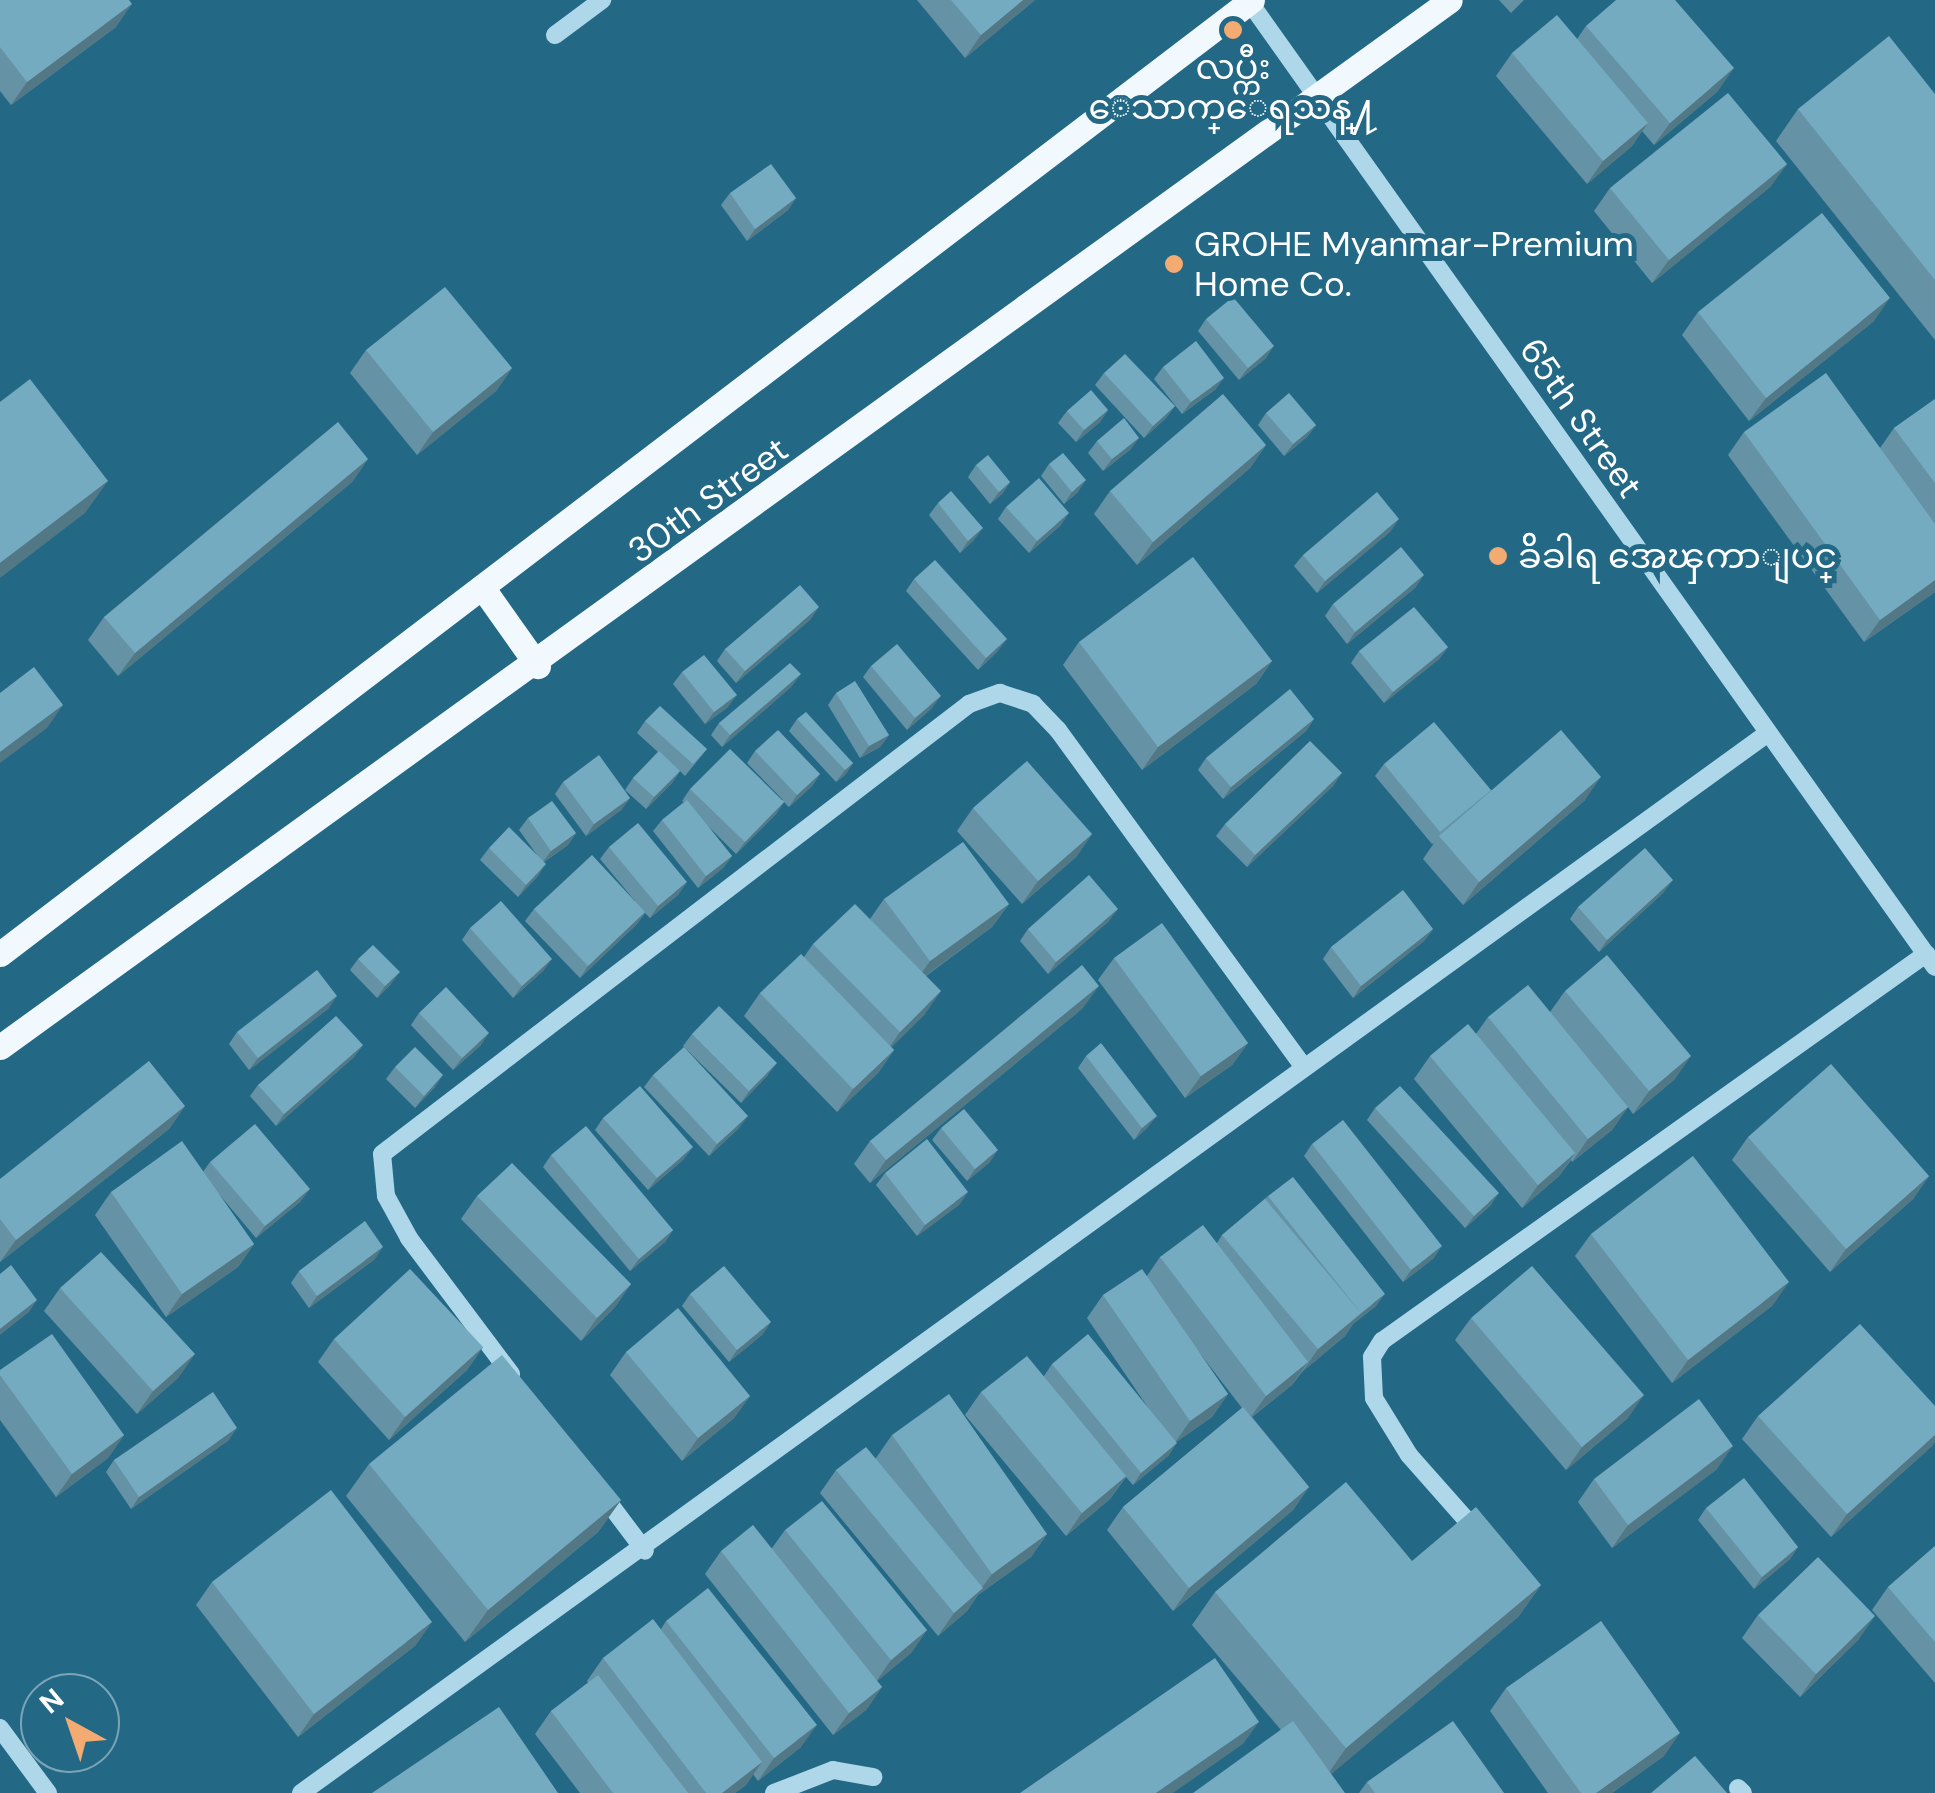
<!DOCTYPE html>
<html>
<head>
<meta charset="utf-8">
<style>
  body { margin:0 }
  #map { position:relative; width:1935px; height:1793px; overflow:hidden; background:#236986; font-family:"DM Sans","Noto Sans Myanmar",sans-serif }
  div>[style] { position:absolute }
  .minor>* { height:18px; margin:-9px; padding:0 9px; transform-origin:9px; border-radius:9px; background:#aed8e9 }
  .major>* { height:25px; margin:-12.5px; padding:0 12.5px; transform-origin:12.5px; border-radius:12.5px; background:#f1f9fe }
  .wall>* { inset:0; background:#6593a5 }
  .shaded-wall>* { inset:0; background:#527886 }
  .building>* { inset:0; background:#75abc0 }
  .dots>* { width:28px; height:28px; translate:-50% -50%; box-sizing:border-box; border:5px solid #236986; border-radius:50% }
  span { translate:-50% -50%; white-space:nowrap; text-align:center; line-height:1.15; -webkit-text-stroke:10px #236986; paint-order:stroke }
  .poi-label { font-size:35px; color:#fff }
  .left { translate:0 -50%; text-align:left }
  .street-label { font-size:35px; color:#fff }
  .north { position:absolute; left:20px; top:1673px; width:100px; height:100px; box-sizing:border-box; background:#236986; border:2px solid #7ba5b6; border-radius:50%; rotate:320deg; font-size:28px; font-weight:700; line-height:40px; text-align:center; color:#fff }
  .north::after { content:''; display:block; margin:auto; width:35px; height:45px; background:#f4ab71; clip-path:polygon(50% 0,100% 100%,50% 72%,0 100%) }
</style>
</head>
<body>
<div id="map">
  <div class="minor">
    <i style="left:1248px;top:0;width:1186px;rotate:54.61deg"></i>
    <i style="left:555px;top:35px;width:59px;rotate:-36.7deg"></i>
    <i style="left:511px;top:1374px;width:170px;rotate:-126.9deg"></i>
    <i style="left:409px;top:1238px;width:48px;rotate:-118.7deg"></i>
    <i style="left:386px;top:1196px;width:42px;rotate:-95.4deg"></i>
    <i style="left:382px;top:1154px;width:740px;rotate:-37.47deg"></i>
    <i style="left:969px;top:704px;width:33px;rotate:-20deg"></i>
    <i style="left:1000px;top:693px;width:35px;rotate:18deg"></i>
    <i style="left:1033px;top:704px;width:36px;rotate:46deg"></i>
    <i style="left:1058px;top:730px;width:416px;rotate:53.9deg"></i>
    <i style="left:599px;top:1490px;width:76px;rotate:53deg"></i>
    <i style="left:1478px;top:1533px;width:104px;rotate:-131.5deg"></i>
    <i style="left:1409px;top:1455px;width:67px;rotate:-121.6deg"></i>
    <i style="left:1374px;top:1398px;width:41px;rotate:-92.8deg"></i>
    <i style="left:1372px;top:1357px;width:19px;rotate:-58deg"></i>
    <i style="left:1382px;top:1341px;width:668px;rotate:-35.43deg"></i>
    <i style="left:0;top:1728px;width:81px;rotate:53.6deg"></i>
    <i style="left:1738px;top:1788px;width:7px;rotate:45deg"></i>
    <i style="left:301px;top:1793px;width:1805px;rotate:-35.85deg"></i>
    <i style="left:774px;top:1793px;width:63px;rotate:-21.3deg"></i>
    <i style="left:833px;top:1770px;width:41px;rotate:9.9deg"></i>
  </div>
  <div class="major">
    <i style="left:482px;top:587px;width:97px;rotate:54.7deg"></i>
    <i style="left:0;top:954px;width:1574px;rotate:-37.31deg"></i>
    <i style="left:0;top:1047px;width:1788px;rotate:-35.83deg"></i>
  </div>
  <div class="wall">
    <i style="clip-path:polygon(0 0,116px 27px,11px 105px,0 91px)"></i>
    <i style="clip-path:polygon(917px 0,1035px 0,965px 58px)"></i>
    <i style="clip-path:polygon(1499px 0,1524px 0,1511px 13px)"></i>
    <i style="clip-path:polygon(1586px 26px,1718px 91px,1654px 145px,1642px 131px,1632px 146px,1587px 184px,1496px 76px,1512px 53px,1577px 39px)"></i>
    <i style="clip-path:polygon(1935px 94px,1935px 340px,1776px 141px,1798px 109px)"></i>
    <i style="clip-path:polygon(1787px 164px,1770px 187px,1652px 283px,1594px 211px,1610px 188px)"></i>
    <i style="clip-path:polygon(730px 193px,796px 198px,788px 210px,747px 241px,721px 205px)"></i>
    <i style="clip-path:polygon(1698px 312px,1874px 321px,1749px 421px,1682px 335px)"></i>
    <i style="clip-path:polygon(1206px 319px,1266px 358px,1239px 380px,1198px 331px)"></i>
    <i style="clip-path:polygon(366px 350px,512px 368px,496px 391px,417px 455px,350px 373px)"></i>
    <i style="clip-path:polygon(1163px 367px,1216px 389px,1182px 414px,1154px 379px)"></i>
    <i style="clip-path:polygon(1104px 373px,1175px 406px,1166px 418px,1144px 438px,1095px 385px)"></i>
    <i style="clip-path:polygon(1935px 399px,1935px 592px,1864px 642px,1728px 455px,1744px 432px,1880px 448px,1894px 428px)"></i>
    <i style="clip-path:polygon(1108px 410px,1100px 422px,1076px 442px,1058px 423px,1067px 411px)"></i>
    <i style="clip-path:polygon(1266px 413px,1316px 425px,1307px 437px,1284px 456px,1258px 425px)"></i>
    <i style="clip-path:polygon(1097px 441px,1131px 449px,1103px 471px,1088px 453px)"></i>
    <i style="clip-path:polygon(1266px 445px,1250px 468px,1137px 565px,1094px 514px,1110px 491px)"></i>
    <i style="clip-path:polygon(368px 459px,352px 482px,118px 676px,88px 640px,104px 617px)"></i>
    <i style="clip-path:polygon(1049px 464px,1078px 492px,1064px 504px,1041px 476px)"></i>
    <i style="clip-path:polygon(976px 465px,1010px 482px,1002px 494px,990px 504px,968px 477px)"></i>
    <i style="clip-path:polygon(938px 503px,974px 540px,960px 553px,929px 515px)"></i>
    <i style="clip-path:polygon(1006px 507px,1061px 525px,1029px 553px,998px 519px)"></i>
    <i style="clip-path:polygon(1391px 531px,1317px 593px,1294px 566px,1303px 555px)"></i>
    <i style="clip-path:polygon(914px 579px,998px 651px,978px 670px,906px 591px)"></i>
    <i style="clip-path:polygon(1416px 587px,1347px 644px,1325px 616px,1333px 604px)"></i>
    <i style="clip-path:polygon(811px 619px,736px 683px,717px 661px,725px 649px)"></i>
    <i style="clip-path:polygon(1079px 642px,1272px 661px,1256px 684px,1142px 770px,1063px 665px)"></i>
    <i style="clip-path:polygon(1448px 647px,1439px 659px,1384px 703px,1351px 663px,1359px 651px)"></i>
    <i style="clip-path:polygon(871px 666px,932px 708px,907px 730px,863px 677px)"></i>
    <i style="clip-path:polygon(682px 672px,728px 707px,705px 724px,673px 684px)"></i>
    <i style="clip-path:polygon(792px 686px,722px 747px,711px 735px,719px 723px)"></i>
    <i style="clip-path:polygon(836px 693px,889px 735px,880px 747px,860px 758px,828px 705px)"></i>
    <i style="clip-path:polygon(797px 719px,853px 763px,845px 775px,836px 782px,789px 731px)"></i>
    <i style="clip-path:polygon(1314px 719px,1306px 731px,1223px 799px,1198px 770px,1206px 758px)"></i>
    <i style="clip-path:polygon(645px 721px,707px 749px,685px 776px,680px 771px,672px 783px,646px 809px,625px 790px,633px 778px,658px 752px,637px 733px)"></i>
    <i style="clip-path:polygon(755px 751px,820px 774px,812px 786px,789px 807px,784px 802px,776px 814px,736px 854px,708px 826px,732px 856px,723px 868px,698px 888px,653px 831px,662px 820px,684px 802px,682px 801px,690px 789px,783px 800px,747px 763px)"></i>
    <i style="clip-path:polygon(1384px 764px,1491px 790px,1585px 800px,1463px 905px,1423px 859px,1434px 843px,1432px 844px,1375px 776px)"></i>
    <i style="clip-path:polygon(563px 782px,630px 798px,621px 810px,586px 836px,555px 794px)"></i>
    <i style="clip-path:polygon(1334px 785px,1247px 867px,1216px 836px,1225px 824px)"></i>
    <i style="clip-path:polygon(973px 808px,1092px 834px,1076px 857px,1022px 904px,957px 831px)"></i>
    <i style="clip-path:polygon(528px 818px,576px 833px,568px 845px,544px 862px,538px 876px,518px 897px,480px 860px,489px 848px,537px 855px,519px 830px)"></i>
    <i style="clip-path:polygon(609px 847px,679px 894px,650px 918px,645px 913px,637px 924px,580px 978px,525px 921px,534px 909px,635px 901px,600px 859px)"></i>
    <i style="clip-path:polygon(1664px 892px,1599px 952px,1570px 919px,1578px 907px)"></i>
    <i style="clip-path:polygon(884px 899px,1009px 904px,992px 927px,926px 976px,925px 1014px,891px 1047px,894px 1050px,878px 1073px,837px 1112px,744px 1016px,760px 993px,804px 957px,813px 944px,870px 919px)"></i>
    <i style="clip-path:polygon(1109px 921px,1048px 974px,1020px 941px,1028px 929px)"></i>
    <i style="clip-path:polygon(470px 928px,544px 970px,513px 998px,462px 940px)"></i>
    <i style="clip-path:polygon(1433px 929px,1424px 941px,1353px 998px,1323px 959px,1331px 947px)"></i>
    <i style="clip-path:polygon(1114px 958px,1248px 1043px,1232px 1065px,1185px 1098px,1098px 980px)"></i>
    <i style="clip-path:polygon(358px 959px,391px 984px,377px 998px,350px 970px)"></i>
    <i style="clip-path:polygon(1565px 991px,1675px 1079px,1633px 1114px,1628px 1107px,1612px 1130px,1572px 1162px,1571px 1160px,1559px 1176px,1522px 1208px,1414px 1079px,1430px 1056px,1476px 1034px,1488px 1017px,1550px 1012px)"></i>
    <i style="clip-path:polygon(329px 1008px,249px 1070px,229px 1044px,237px 1032px)"></i>
    <i style="clip-path:polygon(1083px 1008px,870px 1183px,854px 1164px,870px 1141px)"></i>
    <i style="clip-path:polygon(419px 1013px,481px 1045px,453px 1070px,411px 1025px)"></i>
    <i style="clip-path:polygon(692px 1034px,768px 1075px,741px 1103px,683px 1046px)"></i>
    <i style="clip-path:polygon(363px 1045px,354px 1057px,276px 1126px,250px 1096px,258px 1085px)"></i>
    <i style="clip-path:polygon(1086px 1056px,1148px 1127px,1134px 1140px,1078px 1068px)"></i>
    <i style="clip-path:polygon(395px 1067px,435px 1087px,415px 1108px,386px 1079px)"></i>
    <i style="clip-path:polygon(653px 1075px,739px 1128px,709px 1156px,644px 1087px)"></i>
    <i style="clip-path:polygon(185px 1106px,169px 1129px,0 1262px,0 1179px)"></i>
    <i style="clip-path:polygon(1375px 1108px,1491px 1205px,1465px 1228px,1367px 1120px)"></i>
    <i style="clip-path:polygon(603px 1118px,684px 1159px,648px 1190px,595px 1130px)"></i>
    <i style="clip-path:polygon(941px 1128px,990px 1162px,967px 1181px,932px 1140px)"></i>
    <i style="clip-path:polygon(1748px 1137px,1929px 1176px,1913px 1199px,1830px 1272px,1732px 1160px)"></i>
    <i style="clip-path:polygon(1312px 1144px,1434px 1258px,1403px 1282px,1304px 1156px)"></i>
    <i style="clip-path:polygon(551px 1155px,673px 1230px,665px 1242px,630px 1271px,543px 1167px)"></i>
    <i style="clip-path:polygon(210px 1162px,301px 1201px,256px 1238px,218px 1193px,254px 1244px,238px 1267px,166px 1317px,95px 1215px,111px 1192px,203px 1172px)"></i>
    <i style="clip-path:polygon(885px 1173px,960px 1204px,917px 1236px,876px 1185px)"></i>
    <i style="clip-path:polygon(477px 1196px,631px 1284px,615px 1307px,581px 1341px,461px 1219px)"></i>
    <i style="clip-path:polygon(1268px 1196px,1376px 1306px,1353px 1324px,1345px 1336px,1302px 1372px,1292px 1385px,1252px 1417px,1309px 1487px,1293px 1510px,1173px 1611px,1107px 1530px,1123px 1507px,1242px 1408px,1195px 1347px,1228px 1394px,1212px 1417px,1176px 1442px,1169px 1455px,1133px 1485px,1126px 1477px,1110px 1499px,1066px 1536px,965px 1415px,981px 1392px,1044px 1376px,1052px 1364px,1149px 1409px,1087px 1318px,1103px 1295px,1147px 1276px,1160px 1257px,1217px 1243px,1222px 1235px)"></i>
    <i style="clip-path:polygon(1591px 1234px,1773px 1305px,1672px 1383px,1575px 1256px)"></i>
    <i style="clip-path:polygon(375px 1259px,309px 1308px,291px 1283px,299px 1271px)"></i>
    <i style="clip-path:polygon(60px 1288px,179px 1377px,137px 1414px,44px 1311px)"></i>
    <i style="clip-path:polygon(690px 1294px,763px 1334px,729px 1362px,682px 1306px)"></i>
    <i style="clip-path:polygon(1471px 1318px,1628px 1418px,1566px 1470px,1455px 1340px)"></i>
    <i style="clip-path:polygon(334px 1339px,483px 1347px,467px 1370px,389px 1440px,318px 1362px)"></i>
    <i style="clip-path:polygon(626px 1352px,750px 1396px,734px 1418px,682px 1461px,610px 1375px)"></i>
    <i style="clip-path:polygon(0 1370px,124px 1435px,108px 1458px,56px 1497px,0 1420px)"></i>
    <i style="clip-path:polygon(1758px 1416px,1933px 1445px,1831px 1537px,1742px 1439px)"></i>
    <i style="clip-path:polygon(892px 1435px,1047px 1534px,1031px 1557px,978px 1595px,967px 1611px,938px 1636px,820px 1493px,836px 1470px,876px 1458px)"></i>
    <i style="clip-path:polygon(229px 1440px,131px 1509px,106px 1472px,114px 1460px)"></i>
    <i style="clip-path:polygon(369px 1464px,621px 1500px,598px 1532px,465px 1642px,346px 1496px)"></i>
    <i style="clip-path:polygon(1717px 1469px,1612px 1548px,1578px 1502px,1594px 1479px)"></i>
    <i style="clip-path:polygon(1706px 1508px,1798px 1547px,1790px 1559px,1754px 1589px,1698px 1520px)"></i>
    <i style="clip-path:polygon(785px 1530px,927px 1630px,911px 1653px,877px 1681px,882px 1687px,866px 1710px,833px 1735px,705px 1574px,721px 1551px,772px 1548px)"></i>
    <i style="clip-path:polygon(1935px 1546px,1935px 1683px,1872px 1610px,1888px 1587px)"></i>
    <i style="clip-path:polygon(1412px 1561px,1541px 1585px,1518px 1617px,1331px 1774px,1281px 1730px,1192px 1625px,1215px 1592px)"></i>
    <i style="clip-path:polygon(212px 1582px,416px 1645px,298px 1737px,196px 1605px)"></i>
    <i style="clip-path:polygon(1758px 1615px,1859px 1639px,1800px 1697px,1742px 1638px)"></i>
    <i style="clip-path:polygon(666px 1621px,801px 1747px,758px 1781px,753px 1774px,746px 1785px,735px 1793px,580px 1793px,535px 1734px,551px 1711px,588px 1683px,587px 1681px,603px 1658px,661px 1629px)"></i>
    <i style="clip-path:polygon(1506px 1688px,1664px 1756px,1612px 1793px,1548px 1793px,1490px 1711px)"></i>
    <i style="clip-path:polygon(1367px 1782px,1504px 1793px,1359px 1793px)"></i>
  </div>
  <div class="shaded-wall">
    <i style="clip-path:polygon(1023px 0,1035px 0,965px 58px,981px 35px)"></i>
    <i style="clip-path:polygon(132px 4px,116px 27px,11px 105px,27px 82px)"></i>
    <i style="clip-path:polygon(1734px 68px,1718px 91px,1654px 145px,1670px 123px)"></i>
    <i style="clip-path:polygon(1648px 123px,1632px 146px,1587px 184px,1603px 161px)"></i>
    <i style="clip-path:polygon(1787px 164px,1770px 187px,1652px 283px,1669px 260px)"></i>
    <i style="clip-path:polygon(796px 198px,788px 210px,747px 241px,755px 229px)"></i>
    <i style="clip-path:polygon(1890px 298px,1874px 321px,1749px 421px,1766px 398px)"></i>
    <i style="clip-path:polygon(1274px 346px,1266px 358px,1239px 380px,1248px 368px)"></i>
    <i style="clip-path:polygon(512px 368px,496px 391px,417px 455px,433px 432px)"></i>
    <i style="clip-path:polygon(1224px 378px,1216px 389px,1182px 414px,1191px 402px)"></i>
    <i style="clip-path:polygon(1175px 406px,1166px 418px,1144px 438px,1153px 426px)"></i>
    <i style="clip-path:polygon(1108px 410px,1100px 422px,1076px 442px,1084px 430px)"></i>
    <i style="clip-path:polygon(1316px 425px,1307px 437px,1284px 456px,1293px 444px)"></i>
    <i style="clip-path:polygon(1139px 438px,1131px 449px,1103px 471px,1112px 459px)"></i>
    <i style="clip-path:polygon(1266px 445px,1250px 468px,1137px 565px,1153px 542px)"></i>
    <i style="clip-path:polygon(368px 459px,352px 482px,118px 676px,135px 653px)"></i>
    <i style="clip-path:polygon(1086px 480px,1078px 492px,1064px 504px,1072px 492px)"></i>
    <i style="clip-path:polygon(108px 481px,85px 513px,0 578px,0 563px)"></i>
    <i style="clip-path:polygon(1010px 482px,1002px 494px,990px 504px,999px 492px)"></i>
    <i style="clip-path:polygon(1069px 513px,1061px 525px,1029px 553px,1037px 541px)"></i>
    <i style="clip-path:polygon(1399px 519px,1391px 531px,1317px 593px,1325px 581px)"></i>
    <i style="clip-path:polygon(983px 528px,974px 540px,960px 553px,968px 541px)"></i>
    <i style="clip-path:polygon(1424px 575px,1416px 587px,1347px 644px,1355px 632px)"></i>
    <i style="clip-path:polygon(1935px 580px,1935px 592px,1864px 642px,1880px 620px)"></i>
    <i style="clip-path:polygon(819px 607px,811px 619px,736px 683px,745px 671px)"></i>
    <i style="clip-path:polygon(1007px 639px,998px 651px,978px 670px,986px 658px)"></i>
    <i style="clip-path:polygon(1448px 647px,1439px 659px,1384px 703px,1393px 692px)"></i>
    <i style="clip-path:polygon(1272px 661px,1256px 684px,1142px 770px,1158px 747px)"></i>
    <i style="clip-path:polygon(801px 674px,792px 686px,722px 747px,730px 735px)"></i>
    <i style="clip-path:polygon(737px 695px,728px 707px,705px 724px,714px 712px)"></i>
    <i style="clip-path:polygon(941px 696px,932px 708px,907px 730px,915px 718px)"></i>
    <i style="clip-path:polygon(63px 705px,47px 728px,0 763px,0 752px)"></i>
    <i style="clip-path:polygon(1314px 719px,1306px 731px,1223px 799px,1231px 787px)"></i>
    <i style="clip-path:polygon(889px 735px,880px 747px,860px 758px,869px 746px)"></i>
    <i style="clip-path:polygon(853px 763px,845px 775px,836px 782px,845px 770px)"></i>
    <i style="clip-path:polygon(680px 771px,672px 783px,646px 809px,654px 797px)"></i>
    <i style="clip-path:polygon(1342px 773px,1334px 785px,1247px 867px,1255px 855px)"></i>
    <i style="clip-path:polygon(820px 774px,812px 786px,789px 807px,797px 795px)"></i>
    <i style="clip-path:polygon(1601px 777px,1585px 800px,1463px 905px,1479px 882px)"></i>
    <i style="clip-path:polygon(630px 798px,621px 810px,586px 836px,594px 824px)"></i>
    <i style="clip-path:polygon(784px 802px,776px 814px,736px 854px,745px 842px)"></i>
    <i style="clip-path:polygon(576px 833px,568px 845px,542px 863px,551px 851px)"></i>
    <i style="clip-path:polygon(1092px 834px,1076px 857px,1022px 904px,1038px 881px)"></i>
    <i style="clip-path:polygon(732px 856px,723px 868px,698px 888px,706px 876px)"></i>
    <i style="clip-path:polygon(546px 864px,538px 876px,518px 897px,526px 885px)"></i>
    <i style="clip-path:polygon(1673px 880px,1664px 892px,1599px 952px,1607px 940px)"></i>
    <i style="clip-path:polygon(687px 882px,679px 894px,650px 918px,658px 906px)"></i>
    <i style="clip-path:polygon(1009px 904px,992px 927px,914px 984px,930px 961px)"></i>
    <i style="clip-path:polygon(1118px 909px,1109px 921px,1048px 974px,1056px 962px)"></i>
    <i style="clip-path:polygon(645px 912px,637px 924px,580px 978px,588px 966px)"></i>
    <i style="clip-path:polygon(1433px 929px,1424px 941px,1353px 998px,1361px 986px)"></i>
    <i style="clip-path:polygon(552px 959px,544px 970px,513px 998px,522px 986px)"></i>
    <i style="clip-path:polygon(400px 972px,391px 984px,377px 998px,385px 986px)"></i>
    <i style="clip-path:polygon(1099px 986px,1083px 1008px,870px 1183px,886px 1160px)"></i>
    <i style="clip-path:polygon(941px 991px,925px 1014px,884px 1055px,900px 1032px)"></i>
    <i style="clip-path:polygon(337px 996px,329px 1008px,249px 1070px,258px 1058px)"></i>
    <i style="clip-path:polygon(489px 1033px,481px 1045px,453px 1070px,462px 1058px)"></i>
    <i style="clip-path:polygon(1248px 1043px,1232px 1065px,1185px 1098px,1201px 1076px)"></i>
    <i style="clip-path:polygon(363px 1045px,354px 1057px,276px 1126px,284px 1114px)"></i>
    <i style="clip-path:polygon(894px 1050px,878px 1073px,837px 1112px,853px 1089px)"></i>
    <i style="clip-path:polygon(1691px 1056px,1675px 1079px,1633px 1114px,1649px 1091px)"></i>
    <i style="clip-path:polygon(777px 1063px,768px 1075px,741px 1103px,749px 1091px)"></i>
    <i style="clip-path:polygon(443px 1075px,435px 1087px,415px 1108px,424px 1096px)"></i>
    <i style="clip-path:polygon(185px 1106px,169px 1129px,0 1262px,16px 1240px)"></i>
    <i style="clip-path:polygon(1628px 1107px,1612px 1130px,1572px 1162px,1588px 1139px)"></i>
    <i style="clip-path:polygon(748px 1116px,739px 1128px,709px 1156px,717px 1144px)"></i>
    <i style="clip-path:polygon(1157px 1116px,1148px 1127px,1134px 1140px,1142px 1128px)"></i>
    <i style="clip-path:polygon(693px 1147px,684px 1159px,648px 1190px,657px 1178px)"></i>
    <i style="clip-path:polygon(998px 1150px,990px 1162px,967px 1181px,975px 1169px)"></i>
    <i style="clip-path:polygon(1575px 1153px,1559px 1176px,1522px 1208px,1538px 1185px)"></i>
    <i style="clip-path:polygon(1929px 1176px,1913px 1199px,1830px 1272px,1846px 1249px)"></i>
    <i style="clip-path:polygon(310px 1189px,301px 1201px,256px 1238px,265px 1226px)"></i>
    <i style="clip-path:polygon(968px 1192px,960px 1204px,917px 1236px,925px 1225px)"></i>
    <i style="clip-path:polygon(1499px 1193px,1491px 1205px,1465px 1228px,1474px 1216px)"></i>
    <i style="clip-path:polygon(673px 1230px,665px 1242px,630px 1271px,639px 1259px)"></i>
    <i style="clip-path:polygon(254px 1244px,238px 1267px,166px 1317px,182px 1294px)"></i>
    <i style="clip-path:polygon(1442px 1246px,1434px 1258px,1403px 1282px,1411px 1270px)"></i>
    <i style="clip-path:polygon(383px 1247px,375px 1259px,309px 1308px,317px 1296px)"></i>
    <i style="clip-path:polygon(1789px 1282px,1773px 1305px,1672px 1383px,1688px 1360px)"></i>
    <i style="clip-path:polygon(631px 1284px,615px 1307px,581px 1341px,597px 1318px)"></i>
    <i style="clip-path:polygon(1385px 1294px,1376px 1306px,1353px 1324px,1345px 1336px,1302px 1372px,1318px 1349px)"></i>
    <i style="clip-path:polygon(37px 1300px,29px 1312px,0 1335px,0 1329px)"></i>
    <i style="clip-path:polygon(771px 1322px,763px 1334px,729px 1362px,737px 1350px)"></i>
    <i style="clip-path:polygon(483px 1347px,467px 1370px,389px 1440px,405px 1417px)"></i>
    <i style="clip-path:polygon(195px 1354px,179px 1377px,137px 1414px,153px 1391px)"></i>
    <i style="clip-path:polygon(1308px 1362px,1292px 1385px,1250px 1418px,1266px 1396px)"></i>
    <i style="clip-path:polygon(1228px 1394px,1212px 1417px,1174px 1444px,1190px 1421px)"></i>
    <i style="clip-path:polygon(1644px 1395px,1628px 1418px,1566px 1470px,1582px 1447px)"></i>
    <i style="clip-path:polygon(750px 1396px,734px 1418px,682px 1461px,698px 1438px)"></i>
    <i style="clip-path:polygon(237px 1428px,229px 1440px,131px 1509px,139px 1497px)"></i>
    <i style="clip-path:polygon(124px 1435px,108px 1458px,56px 1497px,72px 1474px)"></i>
    <i style="clip-path:polygon(1935px 1435px,1935px 1442px,1933px 1445px,1831px 1537px,1847px 1514px)"></i>
    <i style="clip-path:polygon(1177px 1443px,1169px 1455px,1133px 1485px,1141px 1473px)"></i>
    <i style="clip-path:polygon(1733px 1446px,1717px 1469px,1612px 1548px,1628px 1525px)"></i>
    <i style="clip-path:polygon(1126px 1476px,1110px 1499px,1066px 1536px,1082px 1513px)"></i>
    <i style="clip-path:polygon(1309px 1487px,1293px 1510px,1173px 1611px,1189px 1588px)"></i>
    <i style="clip-path:polygon(621px 1500px,598px 1532px,465px 1642px,488px 1610px)"></i>
    <i style="clip-path:polygon(1047px 1534px,1031px 1557px,978px 1595px,967px 1611px,938px 1636px,954px 1613px,980px 1590px,992px 1574px)"></i>
    <i style="clip-path:polygon(1798px 1547px,1790px 1559px,1754px 1589px,1762px 1577px)"></i>
    <i style="clip-path:polygon(1541px 1585px,1518px 1617px,1323px 1781px,1346px 1748px)"></i>
    <i style="clip-path:polygon(1875px 1616px,1859px 1639px,1800px 1697px,1816px 1674px)"></i>
    <i style="clip-path:polygon(432px 1622px,416px 1645px,298px 1737px,314px 1714px)"></i>
    <i style="clip-path:polygon(927px 1630px,911px 1653px,875px 1683px,891px 1660px)"></i>
    <i style="clip-path:polygon(882px 1687px,866px 1710px,833px 1735px,849px 1713px)"></i>
    <i style="clip-path:polygon(1259px 1722px,1243px 1744px,1173px 1793px,1156px 1793px)"></i>
    <i style="clip-path:polygon(817px 1725px,801px 1747px,758px 1781px,774px 1758px)"></i>
    <i style="clip-path:polygon(1680px 1733px,1664px 1756px,1612px 1793px,1596px 1793px)"></i>
    <i style="clip-path:polygon(762px 1762px,746px 1785px,735px 1793px,722px 1793px)"></i>
  </div>
  <div class="building">
    <i style="clip-path:polygon(0 0,129px 0,132px 4px,27px 82px,0 47px)"></i>
    <i style="clip-path:polygon(951px 0,1023px 0,981px 35px)"></i>
    <i style="clip-path:polygon(1616px 0,1675px 0,1734px 68px,1670px 123px,1586px 26px)"></i>
    <i style="clip-path:polygon(1557px 15px,1648px 123px,1603px 161px,1512px 53px)"></i>
    <i style="clip-path:polygon(1889px 36px,1935px 94px,1935px 280px,1798px 109px)"></i>
    <i style="clip-path:polygon(1728px 93px,1787px 164px,1669px 260px,1610px 188px)"></i>
    <i style="clip-path:polygon(771px 164px,796px 198px,755px 229px,730px 193px)"></i>
    <i style="clip-path:polygon(1822px 213px,1890px 298px,1766px 398px,1698px 312px)"></i>
    <i style="clip-path:polygon(445px 287px,512px 368px,433px 432px,366px 350px)"></i>
    <i style="clip-path:polygon(1233px 297px,1274px 346px,1248px 368px,1206px 319px)"></i>
    <i style="clip-path:polygon(1196px 341px,1224px 378px,1191px 402px,1163px 367px)"></i>
    <i style="clip-path:polygon(1125px 354px,1175px 406px,1153px 426px,1104px 373px)"></i>
    <i style="clip-path:polygon(1826px 373px,1935px 524px,1935px 580px,1880px 620px,1744px 432px)"></i>
    <i style="clip-path:polygon(30px 379px,108px 481px,0 563px,0 402px)"></i>
    <i style="clip-path:polygon(1091px 390px,1108px 410px,1084px 430px,1067px 411px)"></i>
    <i style="clip-path:polygon(1289px 393px,1316px 425px,1293px 444px,1266px 413px)"></i>
    <i style="clip-path:polygon(1223px 394px,1266px 445px,1153px 542px,1110px 491px)"></i>
    <i style="clip-path:polygon(1935px 399px,1935px 483px,1894px 428px)"></i>
    <i style="clip-path:polygon(1124px 418px,1139px 438px,1112px 459px,1097px 441px)"></i>
    <i style="clip-path:polygon(338px 422px,368px 459px,135px 653px,104px 617px)"></i>
    <i style="clip-path:polygon(1063px 453px,1086px 480px,1072px 492px,1049px 464px)"></i>
    <i style="clip-path:polygon(988px 455px,1010px 482px,999px 492px,976px 465px)"></i>
    <i style="clip-path:polygon(1039px 478px,1069px 513px,1037px 541px,1006px 507px)"></i>
    <i style="clip-path:polygon(951px 491px,983px 528px,968px 541px,938px 503px)"></i>
    <i style="clip-path:polygon(1377px 492px,1399px 519px,1325px 581px,1303px 555px)"></i>
    <i style="clip-path:polygon(1401px 547px,1424px 575px,1355px 632px,1333px 604px)"></i>
    <i style="clip-path:polygon(1193px 557px,1272px 661px,1158px 747px,1079px 642px)"></i>
    <i style="clip-path:polygon(935px 560px,1007px 639px,986px 658px,914px 579px)"></i>
    <i style="clip-path:polygon(800px 585px,819px 607px,745px 671px,725px 649px)"></i>
    <i style="clip-path:polygon(1414px 607px,1448px 647px,1393px 692px,1359px 651px)"></i>
    <i style="clip-path:polygon(897px 644px,941px 696px,915px 718px,871px 666px)"></i>
    <i style="clip-path:polygon(704px 655px,737px 695px,714px 712px,682px 672px)"></i>
    <i style="clip-path:polygon(790px 663px,801px 674px,730px 735px,719px 723px)"></i>
    <i style="clip-path:polygon(34px 667px,63px 705px,0 752px,0 693px)"></i>
    <i style="clip-path:polygon(855px 681px,889px 735px,869px 746px,836px 693px)"></i>
    <i style="clip-path:polygon(1290px 689px,1314px 719px,1231px 787px,1206px 758px)"></i>
    <i style="clip-path:polygon(660px 706px,707px 749px,693px 764px,645px 721px)"></i>
    <i style="clip-path:polygon(806px 712px,853px 763px,845px 770px,797px 719px)"></i>
    <i style="clip-path:polygon(1434px 722px,1491px 790px,1440px 832px,1384px 764px)"></i>
    <i style="clip-path:polygon(778px 730px,820px 774px,797px 795px,755px 751px)"></i>
    <i style="clip-path:polygon(1561px 730px,1601px 777px,1479px 882px,1439px 836px)"></i>
    <i style="clip-path:polygon(1310px 741px,1342px 773px,1255px 855px,1225px 824px)"></i>
    <i style="clip-path:polygon(730px 749px,784px 802px,745px 842px,690px 789px)"></i>
    <i style="clip-path:polygon(659px 751px,680px 771px,654px 797px,633px 778px)"></i>
    <i style="clip-path:polygon(599px 755px,630px 798px,594px 824px,563px 782px)"></i>
    <i style="clip-path:polygon(1027px 761px,1092px 834px,1038px 881px,973px 808px)"></i>
    <i style="clip-path:polygon(687px 800px,732px 856px,706px 876px,662px 820px)"></i>
    <i style="clip-path:polygon(552px 801px,576px 833px,551px 851px,528px 818px)"></i>
    <i style="clip-path:polygon(638px 823px,687px 882px,658px 906px,609px 847px)"></i>
    <i style="clip-path:polygon(509px 827px,546px 864px,526px 885px,489px 848px)"></i>
    <i style="clip-path:polygon(963px 842px,1009px 904px,930px 961px,884px 899px)"></i>
    <i style="clip-path:polygon(1645px 848px,1673px 880px,1607px 940px,1578px 907px)"></i>
    <i style="clip-path:polygon(592px 855px,645px 912px,588px 966px,534px 909px)"></i>
    <i style="clip-path:polygon(1089px 875px,1118px 909px,1056px 962px,1028px 929px)"></i>
    <i style="clip-path:polygon(1403px 890px,1433px 929px,1361px 986px,1331px 947px)"></i>
    <i style="clip-path:polygon(501px 901px,552px 959px,522px 986px,470px 928px)"></i>
    <i style="clip-path:polygon(855px 904px,941px 991px,900px 1032px,813px 944px)"></i>
    <i style="clip-path:polygon(1162px 923px,1248px 1043px,1201px 1076px,1114px 958px)"></i>
    <i style="clip-path:polygon(373px 945px,400px 972px,385px 986px,358px 959px)"></i>
    <i style="clip-path:polygon(801px 954px,894px 1050px,853px 1089px,760px 993px)"></i>
    <i style="clip-path:polygon(1607px 955px,1691px 1056px,1649px 1091px,1565px 991px)"></i>
    <i style="clip-path:polygon(1082px 965px,1099px 986px,886px 1160px,870px 1141px)"></i>
    <i style="clip-path:polygon(317px 970px,337px 996px,258px 1058px,237px 1032px)"></i>
    <i style="clip-path:polygon(1528px 985px,1628px 1107px,1588px 1139px,1488px 1017px)"></i>
    <i style="clip-path:polygon(446px 987px,489px 1033px,462px 1058px,419px 1013px)"></i>
    <i style="clip-path:polygon(719px 1006px,777px 1063px,749px 1091px,692px 1034px)"></i>
    <i style="clip-path:polygon(336px 1016px,363px 1045px,284px 1114px,258px 1085px)"></i>
    <i style="clip-path:polygon(1468px 1024px,1575px 1153px,1538px 1185px,1430px 1056px)"></i>
    <i style="clip-path:polygon(1101px 1043px,1157px 1116px,1142px 1128px,1086px 1056px)"></i>
    <i style="clip-path:polygon(415px 1047px,443px 1075px,424px 1096px,395px 1067px)"></i>
    <i style="clip-path:polygon(684px 1047px,748px 1116px,717px 1144px,653px 1075px)"></i>
    <i style="clip-path:polygon(149px 1061px,185px 1106px,16px 1240px,0 1219px,0 1179px)"></i>
    <i style="clip-path:polygon(1831px 1064px,1929px 1176px,1846px 1249px,1748px 1137px)"></i>
    <i style="clip-path:polygon(640px 1086px,693px 1147px,657px 1178px,603px 1118px)"></i>
    <i style="clip-path:polygon(1400px 1086px,1499px 1193px,1474px 1216px,1375px 1108px)"></i>
    <i style="clip-path:polygon(964px 1109px,998px 1150px,975px 1169px,941px 1128px)"></i>
    <i style="clip-path:polygon(1343px 1120px,1442px 1246px,1411px 1270px,1312px 1144px)"></i>
    <i style="clip-path:polygon(255px 1124px,310px 1189px,265px 1226px,210px 1162px)"></i>
    <i style="clip-path:polygon(586px 1126px,673px 1230px,639px 1259px,551px 1155px)"></i>
    <i style="clip-path:polygon(927px 1139px,968px 1192px,925px 1225px,885px 1173px)"></i>
    <i style="clip-path:polygon(182px 1141px,254px 1244px,182px 1294px,111px 1192px)"></i>
    <i style="clip-path:polygon(1693px 1156px,1789px 1282px,1688px 1360px,1591px 1234px)"></i>
    <i style="clip-path:polygon(512px 1163px,631px 1284px,597px 1318px,477px 1196px)"></i>
    <i style="clip-path:polygon(1293px 1177px,1385px 1294px,1361px 1313px,1268px 1196px)"></i>
    <i style="clip-path:polygon(1265px 1199px,1361px 1313px,1318px 1349px,1222px 1235px)"></i>
    <i style="clip-path:polygon(365px 1221px,383px 1247px,317px 1296px,299px 1271px)"></i>
    <i style="clip-path:polygon(1203px 1225px,1308px 1362px,1266px 1396px,1160px 1257px)"></i>
    <i style="clip-path:polygon(101px 1252px,195px 1354px,153px 1391px,60px 1288px)"></i>
    <i style="clip-path:polygon(11px 1265px,37px 1300px,0 1329px,0 1274px)"></i>
    <i style="clip-path:polygon(724px 1266px,771px 1322px,737px 1350px,690px 1294px)"></i>
    <i style="clip-path:polygon(1532px 1266px,1644px 1395px,1582px 1447px,1471px 1318px)"></i>
    <i style="clip-path:polygon(410px 1269px,483px 1347px,405px 1417px,334px 1339px)"></i>
    <i style="clip-path:polygon(1142px 1269px,1228px 1394px,1190px 1421px,1103px 1295px)"></i>
    <i style="clip-path:polygon(678px 1308px,750px 1396px,698px 1438px,626px 1352px)"></i>
    <i style="clip-path:polygon(1860px 1324px,1935px 1406px,1935px 1435px,1847px 1514px,1758px 1416px)"></i>
    <i style="clip-path:polygon(52px 1334px,124px 1435px,72px 1474px,0 1375px,0 1370px)"></i>
    <i style="clip-path:polygon(1088px 1334px,1177px 1443px,1141px 1473px,1052px 1364px)"></i>
    <i style="clip-path:polygon(502px 1355px,621px 1500px,488px 1610px,369px 1464px)"></i>
    <i style="clip-path:polygon(1027px 1356px,1126px 1476px,1082px 1513px,981px 1392px)"></i>
    <i style="clip-path:polygon(213px 1392px,237px 1428px,139px 1497px,114px 1460px)"></i>
    <i style="clip-path:polygon(949px 1394px,1047px 1534px,992px 1574px,892px 1435px)"></i>
    <i style="clip-path:polygon(1699px 1399px,1733px 1446px,1628px 1525px,1594px 1479px)"></i>
    <i style="clip-path:polygon(1243px 1407px,1309px 1487px,1189px 1588px,1123px 1507px)"></i>
    <i style="clip-path:polygon(866px 1447px,983px 1588px,954px 1613px,836px 1470px)"></i>
    <i style="clip-path:polygon(1744px 1478px,1798px 1547px,1762px 1577px,1706px 1508px)"></i>
    <i style="clip-path:polygon(1346px 1482px,1412px 1561px,1476px 1507px,1541px 1585px,1346px 1748px,1215px 1592px)"></i>
    <i style="clip-path:polygon(331px 1490px,432px 1622px,314px 1714px,212px 1582px)"></i>
    <i style="clip-path:polygon(822px 1501px,927px 1630px,891px 1660px,785px 1530px)"></i>
    <i style="clip-path:polygon(753px 1525px,882px 1687px,849px 1713px,721px 1551px)"></i>
    <i style="clip-path:polygon(1935px 1546px,1935px 1642px,1888px 1587px)"></i>
    <i style="clip-path:polygon(1818px 1557px,1875px 1616px,1816px 1674px,1758px 1615px)"></i>
    <i style="clip-path:polygon(708px 1588px,817px 1725px,774px 1758px,666px 1621px)"></i>
    <i style="clip-path:polygon(653px 1619px,762px 1762px,722px 1793px,706px 1793px,603px 1658px)"></i>
    <i style="clip-path:polygon(1601px 1621px,1680px 1733px,1596px 1793px,1581px 1793px,1506px 1688px)"></i>
    <i style="clip-path:polygon(1215px 1658px,1259px 1722px,1156px 1793px,1020px 1793px)"></i>
    <i style="clip-path:polygon(598px 1675px,688px 1793px,613px 1793px,551px 1711px)"></i>
    <i style="clip-path:polygon(499px 1707px,558px 1793px,372px 1793px)"></i>
    <i style="clip-path:polygon(1293px 1721px,1345px 1793px,1193px 1793px)"></i>
    <i style="clip-path:polygon(1453px 1721px,1504px 1793px,1375px 1793px,1367px 1782px)"></i>
    <i style="clip-path:polygon(1695px 1756px,1727px 1793px,1651px 1793px)"></i>
  </div>
  <div class="dots">
    <i style="left:1233px;top:30px;background:#f4ab71"></i>
    <i style="left:1174px;top:264px;background:#f4ab71"></i>
    <i style="left:1498px;top:556px;background:#f4ab71"></i>
  </div>
  <div class="poi-label">
    <span style="left:1233px;top:87px">လပ္ကီး<br>ေသာက္ေရသန္႔</span>
    <span class="left" style="left:1194px;top:264px">GROHE Myanmar-Premium<br>Home Co.</span>
    <span class="left" style="left:1518px;top:556px">ခ်ိခါရ အေၾကာျပင္</span>
  </div>
  <div class="street-label">
    <span style="left:1581px;top:418px;rotate:55deg">65th Street</span>
    <span style="left:708px;top:500px;rotate:-36deg">30th Street</span>
  </div>
  <div class="north">N</div>
</div>
</body>
</html>
